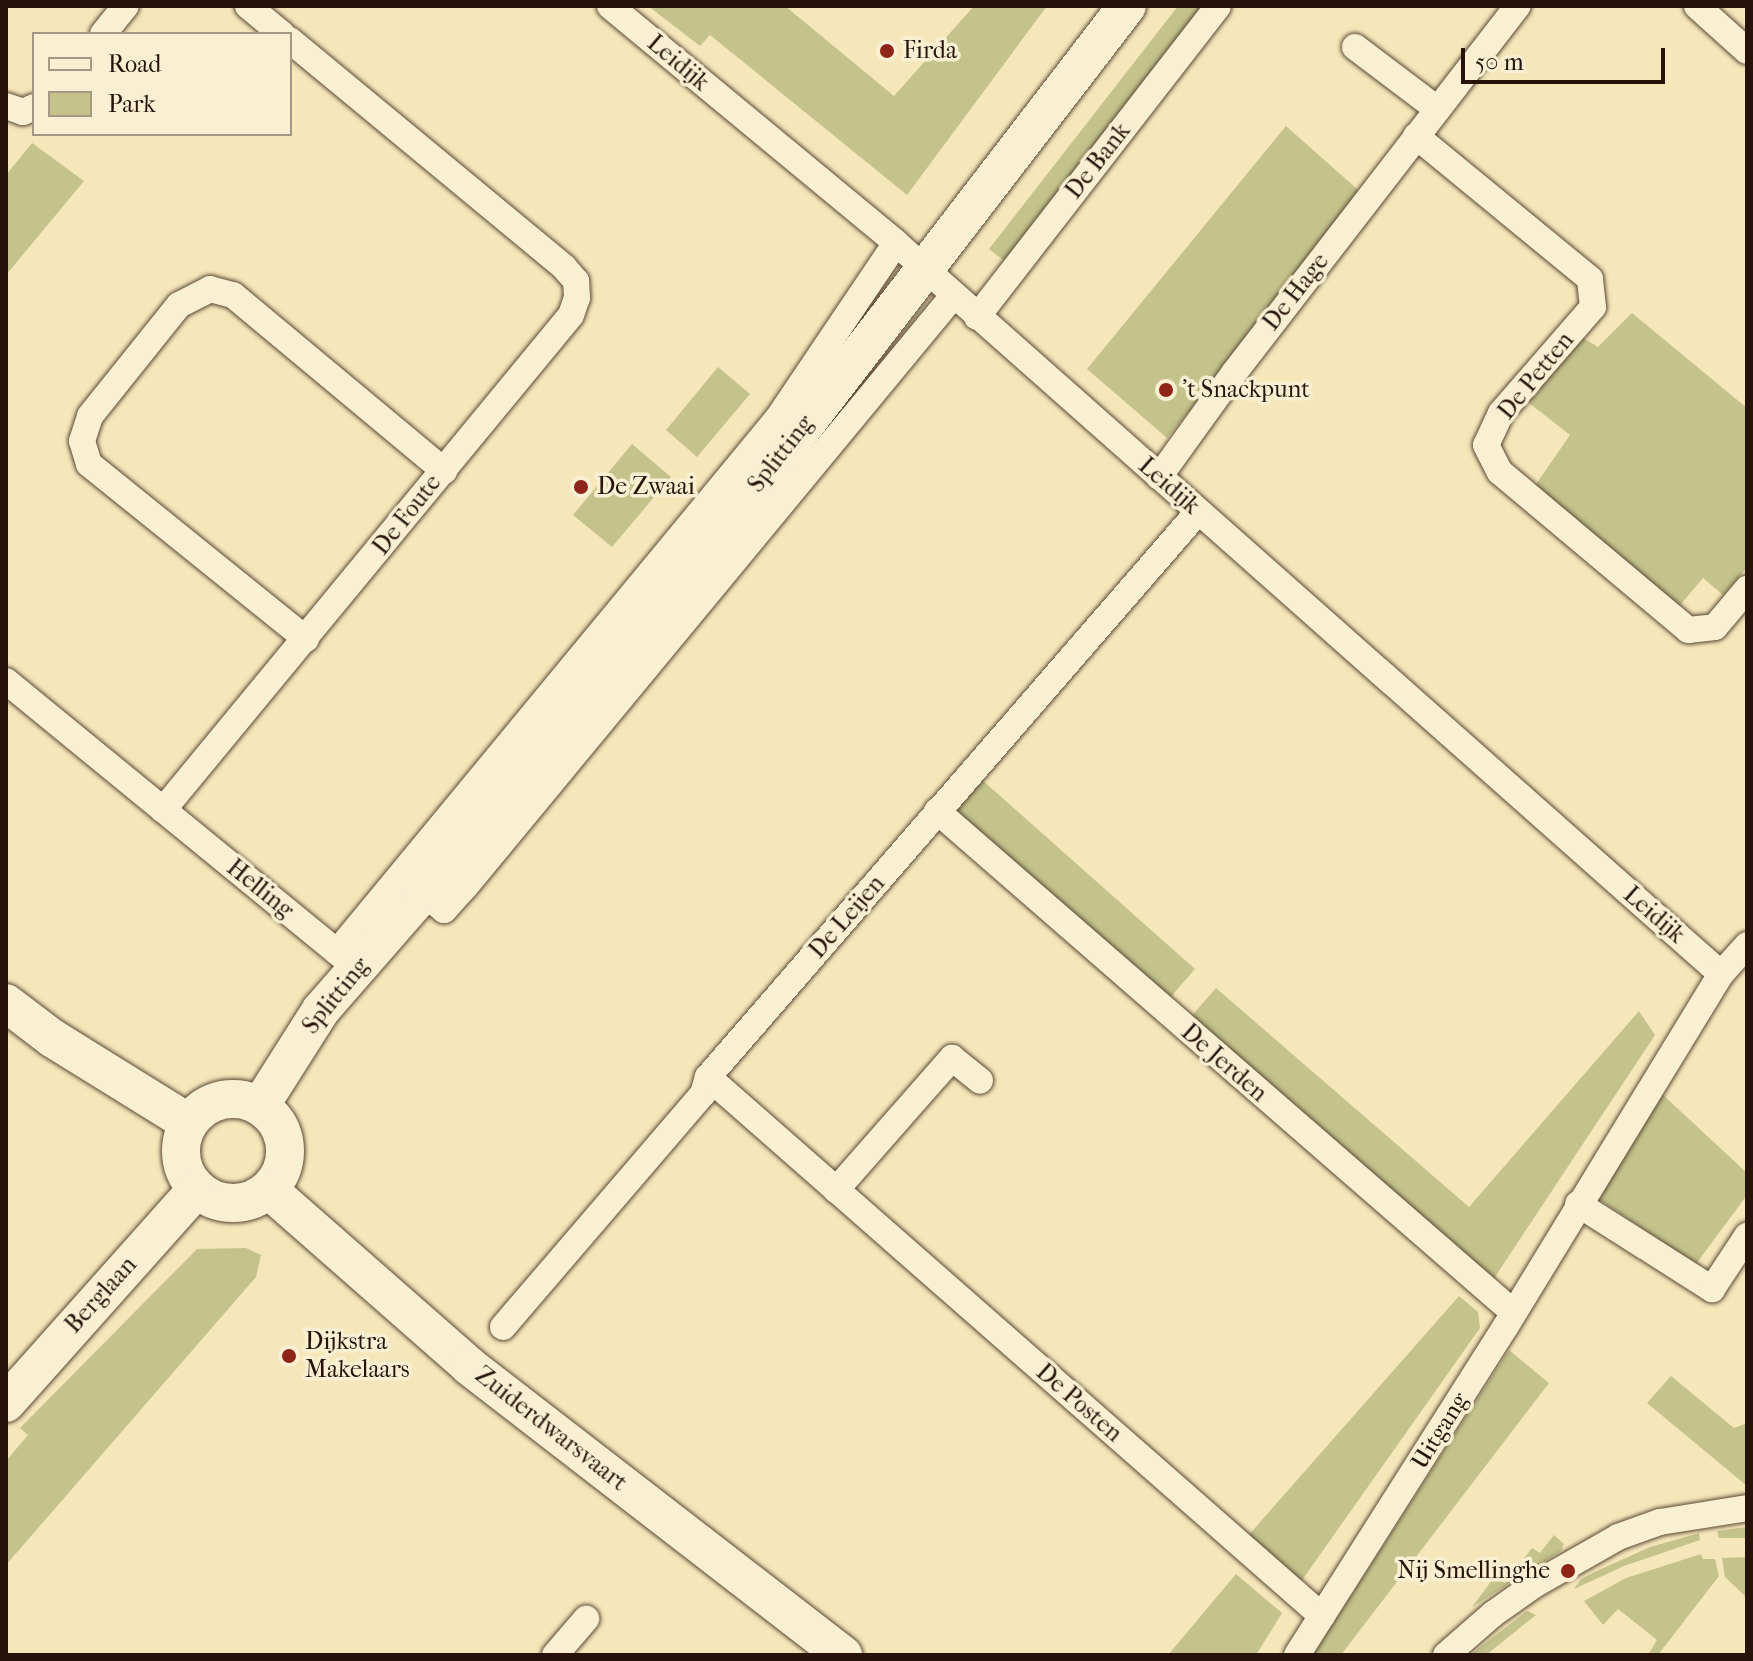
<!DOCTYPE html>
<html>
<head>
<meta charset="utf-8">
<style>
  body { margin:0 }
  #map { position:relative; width:1753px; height:1661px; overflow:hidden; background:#f6e7bb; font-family:"IM FELL French Canon",serif }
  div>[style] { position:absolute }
  .green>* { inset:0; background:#c3c38b }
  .roads { filter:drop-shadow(0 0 2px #5c4836) drop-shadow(0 0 2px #5c4836) }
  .street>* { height:26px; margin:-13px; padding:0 13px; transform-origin:13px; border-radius:13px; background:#f9efd3 }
  .secondary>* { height:38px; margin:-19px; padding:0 19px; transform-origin:19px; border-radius:19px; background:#f9efd3 }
  .secondary>.ring { margin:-19px; padding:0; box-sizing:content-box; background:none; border:38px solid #f9efd3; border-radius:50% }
  .dots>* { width:22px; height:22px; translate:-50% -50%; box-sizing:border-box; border:4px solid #f9efd3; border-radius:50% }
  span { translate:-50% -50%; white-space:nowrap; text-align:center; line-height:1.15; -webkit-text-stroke:7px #f9efd3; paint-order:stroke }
  .poi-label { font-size:24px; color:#28130a }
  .left { translate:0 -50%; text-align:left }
  .right { translate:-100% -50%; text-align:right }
  .street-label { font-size:24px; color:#28130a }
  .frame { position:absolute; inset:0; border:8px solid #28130a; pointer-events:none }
  .legend { position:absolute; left:32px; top:32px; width:260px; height:104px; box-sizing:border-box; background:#f9efd3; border:2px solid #a59783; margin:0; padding:10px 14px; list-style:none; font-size:24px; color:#28130a }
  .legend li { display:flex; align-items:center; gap:16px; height:40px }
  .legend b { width:40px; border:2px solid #a59783 }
  .scale { position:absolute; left:1461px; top:48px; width:204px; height:36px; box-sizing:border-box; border:4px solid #28130a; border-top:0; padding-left:10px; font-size:24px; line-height:28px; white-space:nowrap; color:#28130a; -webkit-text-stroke:6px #f9efd3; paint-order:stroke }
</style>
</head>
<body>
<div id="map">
  <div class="green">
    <i style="clip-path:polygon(648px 6px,785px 6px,894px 96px,974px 6px,1047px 6px,907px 195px,710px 35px,700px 46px)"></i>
    <i style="clip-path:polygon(1178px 6px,1209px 6px,1008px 264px,989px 249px)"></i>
    <i style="clip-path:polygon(1286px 126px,1365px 196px,1167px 438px,1087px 369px)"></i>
    <i style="clip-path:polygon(32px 143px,84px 181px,6px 275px,6px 175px)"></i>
    <i style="clip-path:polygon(1632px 313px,1747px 408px,1747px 568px,1723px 595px,1703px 578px,1676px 610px,1532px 490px,1570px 435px,1529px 403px,1580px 336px,1598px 347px)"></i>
    <i style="clip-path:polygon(718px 367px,750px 394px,697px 457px,666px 430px)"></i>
    <i style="clip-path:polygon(632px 444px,671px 477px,612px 547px,573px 515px)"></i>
    <i style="clip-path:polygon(980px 778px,1195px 969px,1168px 1000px,953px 809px)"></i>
    <i style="clip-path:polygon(1216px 988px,1469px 1207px,1639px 1011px,1655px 1035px,1491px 1283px,1189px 1019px)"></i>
    <i style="clip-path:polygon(1661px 1093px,1747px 1173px,1747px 1195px,1696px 1264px,1597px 1198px)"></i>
    <i style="clip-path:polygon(246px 1248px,261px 1255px,256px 1277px,6px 1565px,6px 1461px,28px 1435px,20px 1428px,197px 1249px)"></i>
    <i style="clip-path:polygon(1459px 1296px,1478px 1312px,1480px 1328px,1300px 1583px,1247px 1537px)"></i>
    <i style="clip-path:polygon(1509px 1350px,1549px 1383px,1341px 1655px,1313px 1655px)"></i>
    <i style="clip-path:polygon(1671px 1376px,1734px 1428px,1747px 1423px,1747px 1486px,1647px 1403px)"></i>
    <i style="clip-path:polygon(1747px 1527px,1747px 1538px,1719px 1538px,1717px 1531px)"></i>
    <i style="clip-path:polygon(1699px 1533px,1700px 1540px,1624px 1566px,1574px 1589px,1581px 1579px,1599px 1570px,1650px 1547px)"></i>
    <i style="clip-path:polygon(1554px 1535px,1564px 1544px,1561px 1551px,1472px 1607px,1495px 1576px,1505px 1583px,1532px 1548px,1540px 1553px)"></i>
    <i style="clip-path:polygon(1701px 1554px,1703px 1559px,1715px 1559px,1719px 1576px,1658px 1655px,1648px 1655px,1657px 1640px,1618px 1609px,1603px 1625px,1584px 1601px,1626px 1578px)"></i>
    <i style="clip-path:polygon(1747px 1557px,1747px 1598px,1725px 1577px,1722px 1558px)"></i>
    <i style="clip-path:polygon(1236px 1574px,1282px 1613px,1256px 1655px,1168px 1655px)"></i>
    <i style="clip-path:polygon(1527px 1611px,1536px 1615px,1486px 1655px,1470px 1655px)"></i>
  </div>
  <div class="roads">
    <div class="street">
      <i style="left:248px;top:6px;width:44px;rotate:39.5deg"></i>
      <i style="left:610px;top:6px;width:371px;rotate:39.6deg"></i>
      <i style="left:896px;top:243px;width:1102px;rotate:41.54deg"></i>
      <i style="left:1697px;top:6px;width:67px;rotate:42deg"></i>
      <i style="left:103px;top:34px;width:36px;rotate:-51deg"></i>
      <i style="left:1355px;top:47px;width:103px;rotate:37.1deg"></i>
      <i style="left:6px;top:106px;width:18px;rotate:19deg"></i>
      <i style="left:23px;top:112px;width:12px;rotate:-24deg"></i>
      <i style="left:1416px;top:136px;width:225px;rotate:39.4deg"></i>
      <i style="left:1590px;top:279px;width:28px;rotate:84deg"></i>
      <i style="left:1593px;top:307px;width:140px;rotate:131deg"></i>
      <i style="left:1501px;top:413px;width:35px;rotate:115deg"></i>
      <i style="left:1486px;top:445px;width:30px;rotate:63deg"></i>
      <i style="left:1500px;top:472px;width:246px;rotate:40deg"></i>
      <i style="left:1688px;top:630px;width:27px;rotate:-6deg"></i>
      <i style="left:1715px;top:627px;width:50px;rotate:-49.9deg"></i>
      <i style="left:977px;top:317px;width:393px;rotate:-52.2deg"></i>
      <i style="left:1159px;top:477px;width:128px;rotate:-54.2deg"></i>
      <i style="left:1234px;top:373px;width:464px;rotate:-52.3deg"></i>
      <i style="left:306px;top:639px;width:279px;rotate:-141.1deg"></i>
      <i style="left:89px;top:464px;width:24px;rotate:-107deg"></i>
      <i style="left:82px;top:441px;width:26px;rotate:-72deg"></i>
      <i style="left:90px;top:416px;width:142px;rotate:-51.3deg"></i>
      <i style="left:179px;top:305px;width:35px;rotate:-27deg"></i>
      <i style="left:210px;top:289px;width:24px;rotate:15deg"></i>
      <i style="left:233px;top:295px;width:275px;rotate:39.8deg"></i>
      <i style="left:6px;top:681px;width:446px;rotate:39.3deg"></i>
      <i style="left:163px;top:810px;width:641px;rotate:-50.5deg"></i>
      <i style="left:571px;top:315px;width:18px;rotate:-71deg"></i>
      <i style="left:577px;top:298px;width:17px;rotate:-93deg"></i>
      <i style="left:576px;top:281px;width:18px;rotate:-131deg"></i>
      <i style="left:564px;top:267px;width:356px;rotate:-140.4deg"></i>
      <i style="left:937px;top:811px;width:763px;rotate:41.02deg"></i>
      <i style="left:423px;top:893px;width:27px;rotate:39deg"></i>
      <i style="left:444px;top:910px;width:31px;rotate:-48deg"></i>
      <i style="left:465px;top:887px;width:766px;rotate:-50.45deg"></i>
      <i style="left:337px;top:952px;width:693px;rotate:-50.45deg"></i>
      <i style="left:778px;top:418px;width:211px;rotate:-56deg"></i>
      <i style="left:708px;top:1077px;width:817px;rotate:41.28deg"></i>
      <i style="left:836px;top:1190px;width:176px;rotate:-48.7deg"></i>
      <i style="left:952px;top:1058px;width:36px;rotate:39deg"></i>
      <i style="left:1578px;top:1204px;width:159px;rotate:32.4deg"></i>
      <i style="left:1712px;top:1289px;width:64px;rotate:-56.6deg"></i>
      <i style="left:503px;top:1327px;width:307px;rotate:-49.4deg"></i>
      <i style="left:703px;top:1094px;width:18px;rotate:-74deg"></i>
      <i style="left:708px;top:1077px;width:748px;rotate:-49.07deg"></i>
      <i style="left:555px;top:1655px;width:48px;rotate:-49.3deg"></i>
      <i style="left:1297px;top:1655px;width:390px;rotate:-57.6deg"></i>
      <i style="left:1506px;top:1326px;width:412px;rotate:-58.6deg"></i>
      <i style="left:1721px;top:974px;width:39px;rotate:-48deg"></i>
      <i style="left:1446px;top:1655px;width:62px;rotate:-41.1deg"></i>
      <i style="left:1493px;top:1614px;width:50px;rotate:-35.3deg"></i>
      <i style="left:1534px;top:1585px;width:97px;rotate:-29.7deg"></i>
      <i style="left:1618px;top:1537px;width:45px;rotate:-19.7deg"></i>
      <i style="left:1660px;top:1522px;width:88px;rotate:-9.1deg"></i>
    </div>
    <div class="secondary">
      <i style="left:6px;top:1003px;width:58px;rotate:37.3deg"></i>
      <i style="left:52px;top:1038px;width:161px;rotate:31.8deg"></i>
      <i class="ring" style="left:181px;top:1099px;width:66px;height:66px"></i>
      <i style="left:260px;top:1106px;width:114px;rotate:-57.6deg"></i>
      <i style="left:321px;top:1010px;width:155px;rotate:-48.9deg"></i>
      <i style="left:423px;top:893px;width:576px;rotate:-50.7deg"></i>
      <i style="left:788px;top:447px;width:556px;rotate:-52.45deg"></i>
      <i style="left:269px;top:1190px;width:266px;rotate:41.3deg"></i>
      <i style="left:469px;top:1366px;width:473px;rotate:37.7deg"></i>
      <i style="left:6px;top:1403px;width:287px;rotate:-48.3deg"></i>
    </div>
  </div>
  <div class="dots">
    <i style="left:887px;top:51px;background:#8f2418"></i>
    <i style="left:1166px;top:390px;background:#8f2418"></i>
    <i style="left:581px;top:487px;background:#8f2418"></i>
    <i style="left:289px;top:1356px;background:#8f2418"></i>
    <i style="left:1568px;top:1571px;background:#8f2418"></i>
  </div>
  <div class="poi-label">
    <span class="left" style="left:903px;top:51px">Firda</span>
    <span class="left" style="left:1182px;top:390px">'t Snackpunt</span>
    <span class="left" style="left:597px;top:487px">De Zwaai</span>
    <span class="left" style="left:305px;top:1356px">Dijkstra<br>Makelaars</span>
    <span class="right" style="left:1550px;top:1571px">Nij Smellinghe</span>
  </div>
  <div class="street-label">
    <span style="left:678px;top:63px;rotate:40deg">Leidijk</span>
    <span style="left:1098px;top:161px;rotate:-52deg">De Bank</span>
    <span style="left:1296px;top:292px;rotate:-52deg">De Hage</span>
    <span style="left:1536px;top:376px;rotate:-51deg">De Petten</span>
    <span style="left:781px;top:454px;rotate:-52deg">Splitting</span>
    <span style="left:1169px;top:486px;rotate:41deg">Leidijk</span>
    <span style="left:407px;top:515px;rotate:-52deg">De Foute</span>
    <span style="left:260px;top:889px;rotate:39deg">Helling</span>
    <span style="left:1654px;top:915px;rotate:41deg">Leidijk</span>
    <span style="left:847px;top:917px;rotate:-49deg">De Leijen</span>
    <span style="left:336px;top:996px;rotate:-51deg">Splitting</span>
    <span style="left:1224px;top:1063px;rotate:41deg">De Jerden</span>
    <span style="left:101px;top:1295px;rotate:-48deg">Berglaan</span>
    <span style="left:1079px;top:1403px;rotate:41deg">De Posten</span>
    <span style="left:551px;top:1429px;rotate:38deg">Zuiderdwarsvaart</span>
    <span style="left:1440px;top:1431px;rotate:-58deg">Uitgang</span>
  </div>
  <div class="frame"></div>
  <ul class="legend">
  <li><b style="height:10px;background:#f9efd3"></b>Road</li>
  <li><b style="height:22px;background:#c3c38b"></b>Park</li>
  </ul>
  <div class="scale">50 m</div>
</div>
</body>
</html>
